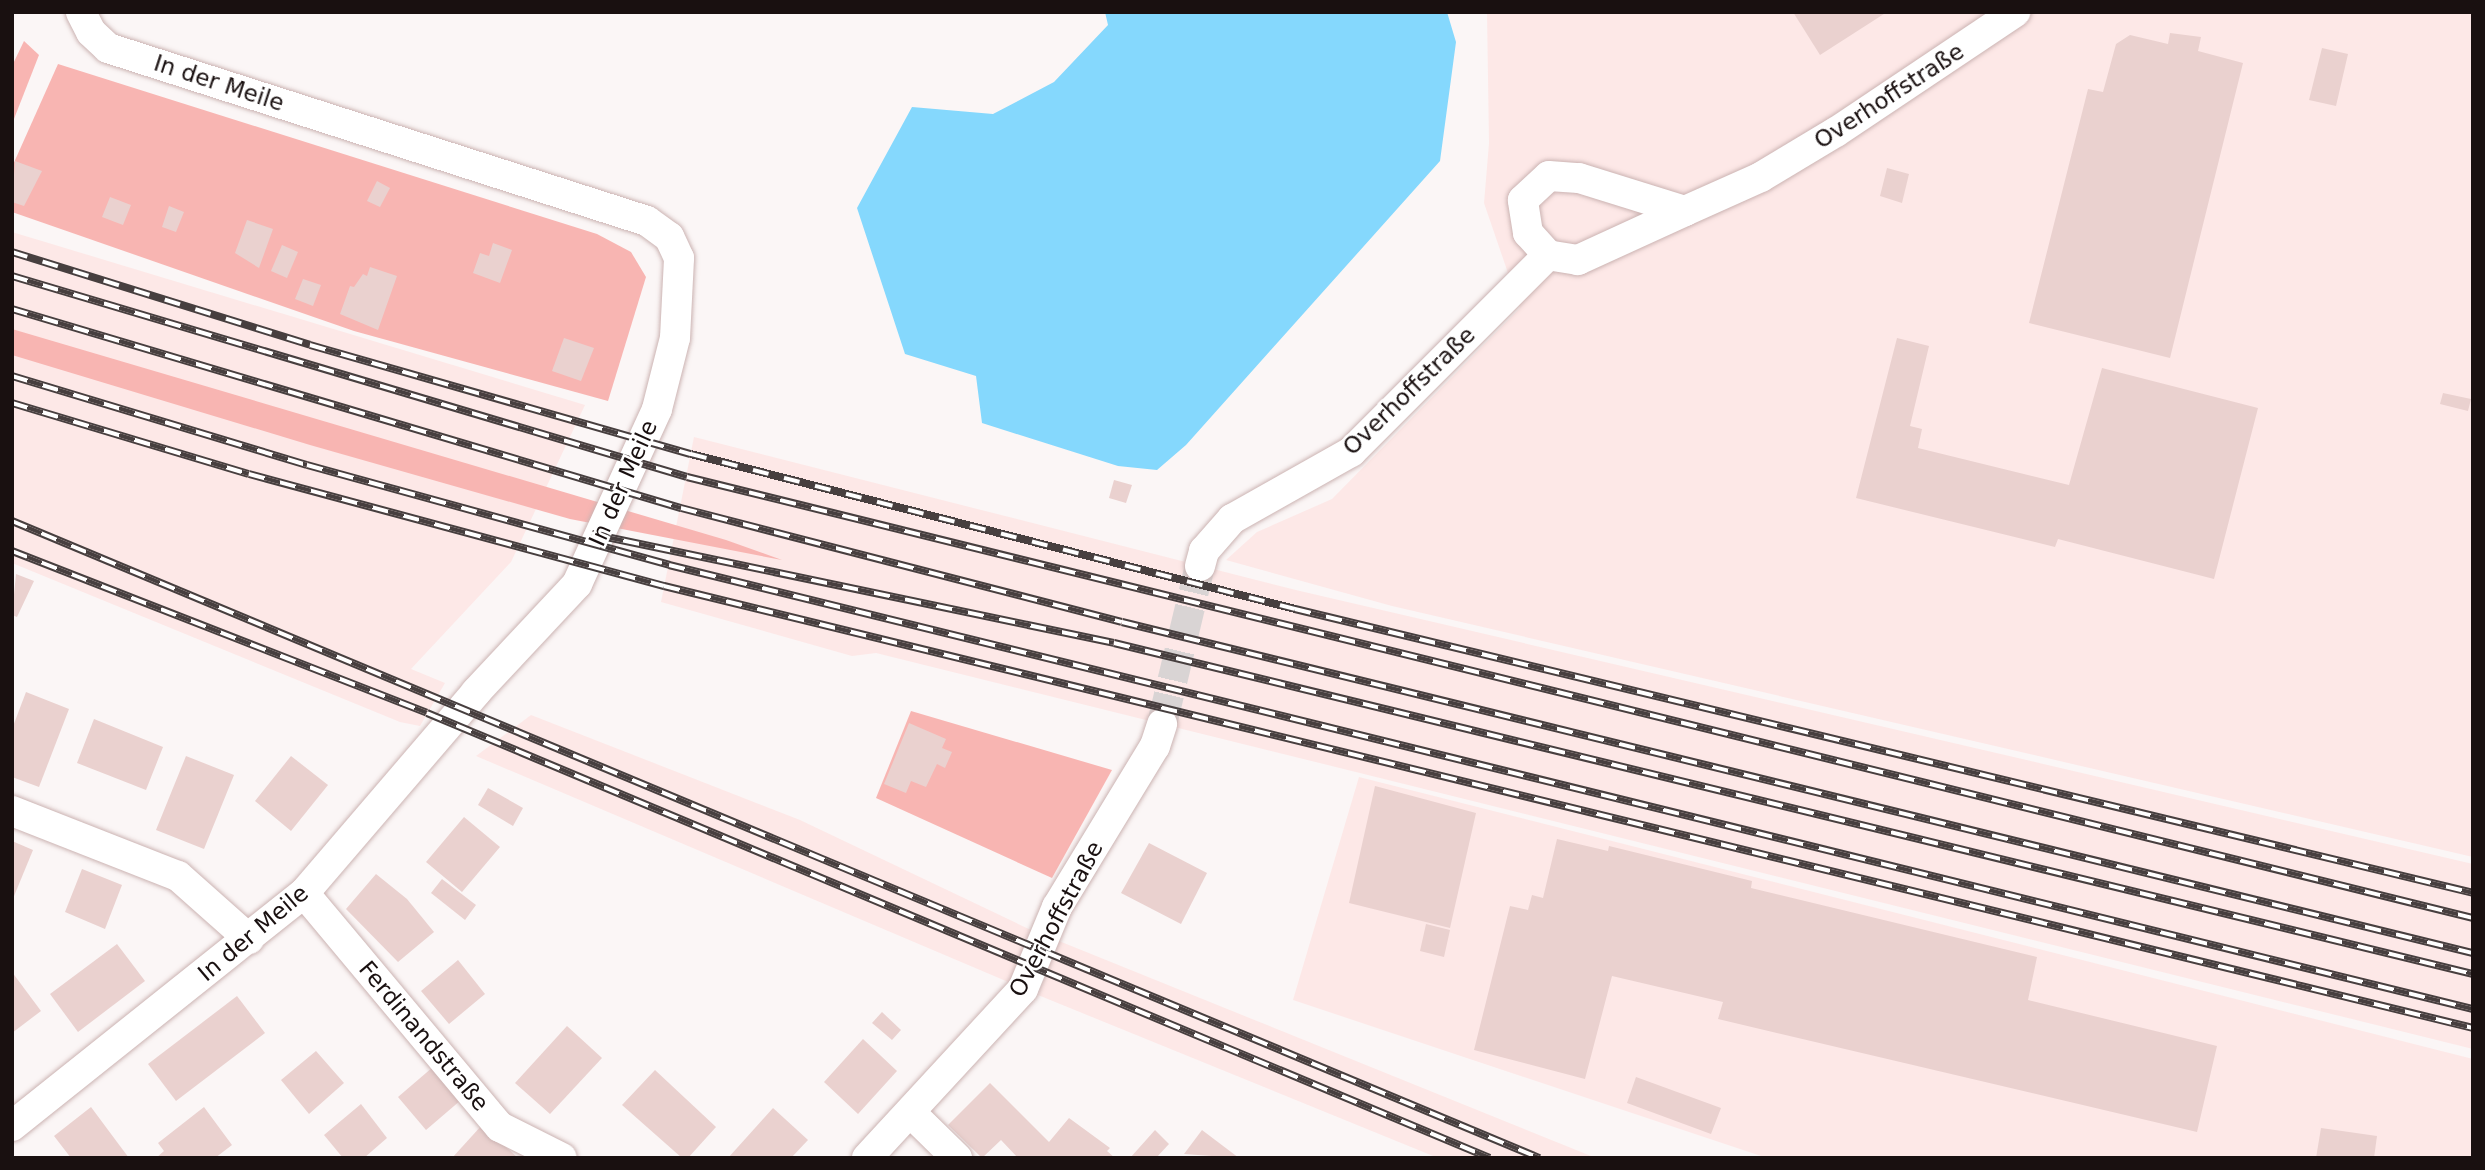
<!DOCTYPE html>
<html>
<head>
<meta charset="utf-8">
<style>
  body { margin:0 }
  #map { position:relative; width:2485px; height:1170px; overflow:hidden; background:#fbf6f6; font-family:"DejaVu Sans",sans-serif }
  div>[style] { position:absolute }
  .built>* { inset:0; background:#fde8e7 }
  .green>* { inset:0; background:#f8b5b2 }
  .water>* { inset:0; background:#85d8fd }
  .building>* { inset:0; background:#ead1cf }
  .street-tunnel>* { height:30px; margin-top:-15px; transform-origin:0; background:repeating-linear-gradient(90deg,#d9d4d4 0 30px,transparent 0 45px) }
  .roads { filter:drop-shadow(0 0 2px #cbb3b2) drop-shadow(0 0 2px #cbb3b2) }
  .street>* { height:30px; margin:-15px; padding:0 15px; transform-origin:15px; border-radius:15px; background:#fff }
  .rail>* { height:8px; margin-top:-4px; transform-origin:0; background:repeating-linear-gradient(90deg,#fff 0 16px,#473f3f 0 32px); box-sizing:border-box; border-block:2px solid #473f3f }
  span { translate:-50% -50%; white-space:nowrap; text-align:center; line-height:1.15; -webkit-text-stroke:5px #fff; paint-order:stroke }
  .street-label { font-size:23px; color:#191010 }
  .frame { position:absolute; inset:0; border:14px solid #191010; pointer-events:none }
</style>
</head>
<body>
<div id="map">
  <div class="built">
    <i style="clip-path:polygon(1487px 12px,2473px 12px,2473px 857px,1392px 606px,1226px 560px,1257px 532px,1332px 499px,1520px 308px,1484px 203px,1489px 143px)"></i>
    <i style="clip-path:polygon(12px 232px,585px 405px,511px 562px,411px 669px,445px 683px,420px 726px,400px 722px,12px 563px)"></i>
    <i style="clip-path:polygon(694px 437px,1300px 591px,2473px 864px,2473px 1049px,876px 653px,852px 656px,661px 602px)"></i>
    <i style="clip-path:polygon(531px 715px,800px 820px,1033px 931px,1013px 984px,476px 756px)"></i>
    <i style="clip-path:polygon(1359px 777px,2473px 1059px,2473px 1158px,1767px 1158px,1293px 1000px)"></i>
    <i style="clip-path:polygon(1059px 941px,1596px 1158px,1438px 1158px,1038px 995px)"></i>
  </div>
  <div class="green">
    <i style="clip-path:polygon(24px 41px,39px 55px,12px 124px,12px 66px)"></i>
    <i style="clip-path:polygon(58px 64px,597px 234px,631px 252px,646px 277px,608px 401px,354px 331px,12px 212px,12px 167px)"></i>
    <i style="clip-path:polygon(12px 329px,726px 540px,782px 560px,570px 519px,310px 445px,12px 355px)"></i>
    <i style="clip-path:polygon(911px 711px,1112px 770px,1052px 878px,876px 798px)"></i>
  </div>
  <div class="water">
    <i style="clip-path:polygon(1105px 12px,1447px 12px,1456px 42px,1440px 161px,1186px 445px,1157px 470px,1118px 466px,982px 423px,976px 376px,905px 354px,857px 208px,912px 107px,993px 114px,1054px 82px,1108px 25px)"></i>
  </div>
  <div class="building">
    <i style="clip-path:polygon(1793px 12px,1887px 12px,1820px 55px)"></i>
    <i style="clip-path:polygon(2170px 33px,2201px 37px,2198px 51px,2243px 63px,2170px 358px,2029px 323px,2088px 89px,2103px 92px,2116px 44px,2130px 35px,2168px 44px)"></i>
    <i style="clip-path:polygon(2322px 48px,2348px 54px,2336px 106px,2309px 100px)"></i>
    <i style="clip-path:polygon(15px 161px,42px 171px,24px 206px,12px 202px)"></i>
    <i style="clip-path:polygon(1887px 168px,1909px 174px,1902px 203px,1880px 196px)"></i>
    <i style="clip-path:polygon(377px 181px,390px 188px,380px 207px,367px 201px)"></i>
    <i style="clip-path:polygon(110px 197px,131px 205px,123px 225px,102px 217px)"></i>
    <i style="clip-path:polygon(169px 206px,184px 212px,176px 232px,162px 227px)"></i>
    <i style="clip-path:polygon(247px 220px,273px 229px,259px 268px,235px 253px)"></i>
    <i style="clip-path:polygon(493px 243px,512px 250px,500px 283px,473px 273px,480px 253px,489px 256px)"></i>
    <i style="clip-path:polygon(282px 245px,298px 252px,287px 278px,271px 271px)"></i>
    <i style="clip-path:polygon(370px 267px,397px 276px,378px 330px,340px 314px,350px 286px,354px 287px,363px 274px,367px 276px)"></i>
    <i style="clip-path:polygon(303px 279px,321px 285px,313px 306px,295px 299px)"></i>
    <i style="clip-path:polygon(564px 338px,594px 348px,581px 381px,552px 371px)"></i>
    <i style="clip-path:polygon(1897px 338px,1929px 346px,1910px 426px,1922px 429px,1918px 448px,2069px 485px,2102px 368px,2258px 408px,2214px 579px,2058px 539px,2055px 547px,1856px 498px)"></i>
    <i style="clip-path:polygon(2443px 393px,2471px 399px,2468px 411px,2440px 404px)"></i>
    <i style="clip-path:polygon(1114px 480px,1132px 485px,1126px 503px,1109px 498px)"></i>
    <i style="clip-path:polygon(16px 574px,34px 581px,17px 617px,12px 615px)"></i>
    <i style="clip-path:polygon(26px 692px,69px 709px,39px 787px,12px 777px,12px 729px)"></i>
    <i style="clip-path:polygon(94px 719px,163px 747px,146px 790px,77px 763px)"></i>
    <i style="clip-path:polygon(909px 723px,946px 739px,942px 748px,952px 752px,945px 768px,937px 764px,926px 787px,911px 781px,906px 793px,884px 784px)"></i>
    <i style="clip-path:polygon(186px 756px,234px 775px,204px 849px,156px 830px)"></i>
    <i style="clip-path:polygon(291px 756px,328px 785px,291px 831px,255px 801px)"></i>
    <i style="clip-path:polygon(1375px 786px,1476px 813px,1450px 928px,1349px 903px)"></i>
    <i style="clip-path:polygon(488px 788px,523px 808px,513px 826px,478px 805px)"></i>
    <i style="clip-path:polygon(464px 817px,500px 847px,462px 892px,426px 862px)"></i>
    <i style="clip-path:polygon(1557px 839px,1608px 851px,1609px 846px,1752px 881px,1751px 888px,2037px 957px,2028px 1000px,2217px 1046px,2197px 1132px,1718px 1019px,1723px 1002px,1612px 976px,1585px 1079px,1474px 1050px,1510px 906px,1528px 910px,1532px 895px,1543px 898px)"></i>
    <i style="clip-path:polygon(12px 841px,33px 850px,12px 901px)"></i>
    <i style="clip-path:polygon(1149px 843px,1207px 873px,1181px 924px,1121px 893px)"></i>
    <i style="clip-path:polygon(82px 869px,122px 885px,105px 929px,65px 912px)"></i>
    <i style="clip-path:polygon(376px 874px,407px 899px,434px 932px,398px 962px,346px 909px)"></i>
    <i style="clip-path:polygon(442px 879px,476px 905px,465px 920px,431px 893px)"></i>
    <i style="clip-path:polygon(1426px 924px,1450px 930px,1444px 957px,1420px 951px)"></i>
    <i style="clip-path:polygon(117px 944px,145px 981px,78px 1032px,50px 994px)"></i>
    <i style="clip-path:polygon(458px 960px,485px 994px,449px 1024px,421px 991px)"></i>
    <i style="clip-path:polygon(12px 972px,41px 1011px,12px 1033px)"></i>
    <i style="clip-path:polygon(237px 996px,265px 1033px,176px 1101px,148px 1064px)"></i>
    <i style="clip-path:polygon(882px 1012px,901px 1030px,892px 1040px,872px 1023px)"></i>
    <i style="clip-path:polygon(567px 1026px,602px 1058px,550px 1114px,515px 1083px)"></i>
    <i style="clip-path:polygon(863px 1039px,897px 1071px,858px 1114px,824px 1082px)"></i>
    <i style="clip-path:polygon(316px 1051px,344px 1083px,309px 1114px,281px 1080px)"></i>
    <i style="clip-path:polygon(433px 1067px,461px 1100px,426px 1130px,398px 1097px)"></i>
    <i style="clip-path:polygon(655px 1070px,716px 1127px,688px 1158px,682px 1158px,622px 1105px)"></i>
    <i style="clip-path:polygon(1636px 1077px,1721px 1108px,1711px 1134px,1627px 1103px)"></i>
    <i style="clip-path:polygon(990px 1083px,1049px 1142px,1069px 1118px,1110px 1148px,1107px 1151px,1115px 1158px,1018px 1158px,1001px 1140px,982px 1158px,948px 1125px)"></i>
    <i style="clip-path:polygon(361px 1104px,387px 1138px,364px 1158px,343px 1158px,324px 1135px)"></i>
    <i style="clip-path:polygon(91px 1107px,117px 1142px,129px 1158px,71px 1158px,54px 1136px)"></i>
    <i style="clip-path:polygon(204px 1107px,232px 1145px,215px 1158px,156px 1158px,164px 1151px,158px 1143px)"></i>
    <i style="clip-path:polygon(773px 1108px,808px 1140px,791px 1158px,728px 1158px)"></i>
    <i style="clip-path:polygon(482px 1125px,518px 1158px,452px 1158px)"></i>
    <i style="clip-path:polygon(2321px 1128px,2377px 1136px,2374px 1158px,2316px 1158px)"></i>
    <i style="clip-path:polygon(1155px 1130px,1169px 1144px,1156px 1158px,1130px 1158px)"></i>
    <i style="clip-path:polygon(1202px 1130px,1239px 1158px,1184px 1154px)"></i>
  </div>
  <div class="street-tunnel">
    <i style="left:1162px;top:724px;width:163px;rotate:-76.5deg"></i>
  </div>
  <div class="roads">
    <div class="street">
      <i style="left:1549px;top:176px;width:30px;rotate:4deg"></i>
      <i style="left:1579px;top:178px;width:111px;rotate:17.3deg"></i>
      <i style="left:1685px;top:211px;width:118px;rotate:155.4deg"></i>
      <i style="left:1578px;top:260px;width:30px;rotate:-171deg"></i>
      <i style="left:1548px;top:255px;width:30px;rotate:-132deg"></i>
      <i style="left:1528px;top:233px;width:33px;rotate:-99deg"></i>
      <i style="left:1523px;top:200px;width:35px;rotate:-43deg"></i>
      <i style="left:1685px;top:211px;width:83px;rotate:-24.1deg"></i>
      <i style="left:1761px;top:177px;width:87px;rotate:-31deg"></i>
      <i style="left:1836px;top:132px;width:216px;rotate:-33.8deg"></i>
      <i style="left:1200px;top:566px;width:16px;rotate:-75deg"></i>
      <i style="left:1204px;top:551px;width:43px;rotate:-48.8deg"></i>
      <i style="left:1232px;top:519px;width:137px;rotate:-29.4deg"></i>
      <i style="left:1351px;top:452px;width:279px;rotate:-45deg"></i>
      <i style="left:12px;top:811px;width:178px;rotate:21.4deg"></i>
      <i style="left:178px;top:876px;width:95px;rotate:41.6deg"></i>
      <i style="left:304px;top:893px;width:305px;rotate:50.1deg"></i>
      <i style="left:500px;top:1127px;width:69px;rotate:26.6deg"></i>
      <i style="left:910px;top:1112px;width:66px;rotate:44.4deg"></i>
      <i style="left:12px;top:1126px;width:374px;rotate:-38.6deg"></i>
      <i style="left:304px;top:893px;width:265px;rotate:-49.4deg"></i>
      <i style="left:476px;top:692px;width:148px;rotate:-46.9deg"></i>
      <i style="left:577px;top:584px;width:192px;rotate:-65.4deg"></i>
      <i style="left:657px;top:409px;width:73px;rotate:-75.8deg"></i>
      <i style="left:675px;top:338px;width:80px;rotate:-87.1deg"></i>
      <i style="left:679px;top:258px;width:23px;rotate:-115deg"></i>
      <i style="left:669px;top:237px;width:27px;rotate:-144deg"></i>
      <i style="left:647px;top:221px;width:566px;rotate:-162.21deg"></i>
      <i style="left:108px;top:48px;width:23px;rotate:-137deg"></i>
      <i style="left:91px;top:32px;width:22px;rotate:-117deg"></i>
      <i style="left:867px;top:1158px;width:230px;rotate:-47.3deg"></i>
      <i style="left:1023px;top:989px;width:89px;rotate:-67.5deg"></i>
      <i style="left:1057px;top:907px;width:188px;rotate:-58.7deg"></i>
      <i style="left:1155px;top:746px;width:23px;rotate:-72deg"></i>
    </div>
  </div>
  <div class="rail">
    <i style="left:12px;top:252px;width:312px;rotate:17.3deg"></i>
    <i style="left:310px;top:345px;width:396px;rotate:16deg"></i>
    <i style="left:691px;top:454px;width:624px;rotate:14.39deg"></i>
    <i style="left:1295px;top:609px;width:1212px;rotate:13.55deg"></i>
    <i style="left:12px;top:276px;width:704px;rotate:16.58deg"></i>
    <i style="left:687px;top:477px;width:1840px;rotate:13.87deg"></i>
    <i style="left:12px;top:309px;width:698px;rotate:16.57deg"></i>
    <i style="left:681px;top:508px;width:455px;rotate:14.5deg"></i>
    <i style="left:1122px;top:622px;width:1391px;rotate:13.77deg"></i>
    <i style="left:12px;top:376px;width:308px;rotate:16.8deg"></i>
    <i style="left:307px;top:465px;width:376px;rotate:15.4deg"></i>
    <i style="left:669px;top:565px;width:1858px;rotate:13.83deg"></i>
    <i style="left:12px;top:403px;width:247px;rotate:16.7deg"></i>
    <i style="left:249px;top:474px;width:430px;rotate:15.1deg"></i>
    <i style="left:664px;top:586px;width:1862px;rotate:13.73deg"></i>
    <i style="left:12px;top:521px;width:1655px;rotate:22.64deg"></i>
    <i style="left:592px;top:534px;width:533px;rotate:11.79deg"></i>
    <i style="left:1114px;top:643px;width:1399px;rotate:13.69deg"></i>
    <i style="left:12px;top:551px;width:445px;rotate:21.3deg"></i>
    <i style="left:427px;top:713px;width:1152px;rotate:22.72deg"></i>
  </div>
  <div class="street-label">
    <span style="left:219px;top:83px;rotate:18deg">In der Meile</span>
    <span style="left:1889px;top:96px;rotate:-33deg">Overhoffstraße</span>
    <span style="left:1409px;top:391px;rotate:-44deg">Overhoffstraße</span>
    <span style="left:623px;top:483px;rotate:-66deg">In der Meile</span>
    <span style="left:1056px;top:919px;rotate:-62deg">Overhoffstraße</span>
    <span style="left:253px;top:933px;rotate:-40deg">In der Meile</span>
    <span style="left:424px;top:1036px;rotate:50deg">Ferdinandstraße</span>
  </div>
  <div class="frame"></div>
</div>
</body>
</html>
